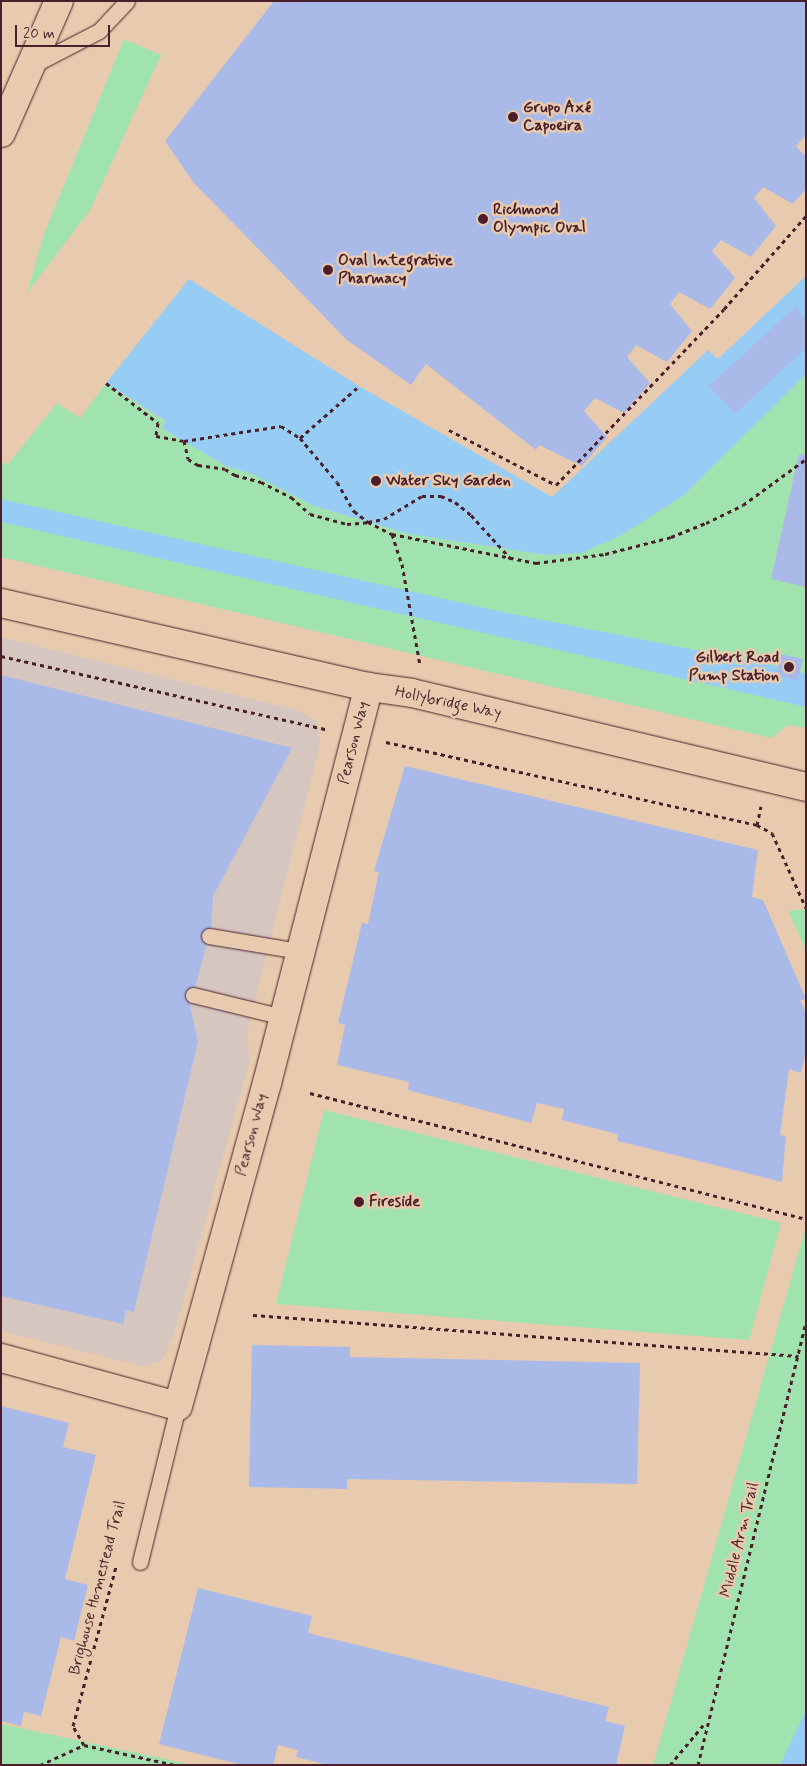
<!DOCTYPE html>
<html>
<head>
<meta charset="utf-8">
<style>
  body { margin:0 }
  #map { position:relative; width:807px; height:1766px; overflow:hidden; background:#e8cbaf; font-family:Mynerve,sans-serif }
  div>[style] { position:absolute }
  .built>* { inset:0; background:#d5c6c0 }
  .green>* { inset:0; background:#a1e3ae }
  .water>* { inset:0; background:#97ccf5 }
  .building>* { inset:0; background:#a9b9e8 }
  .path>* { height:3px; margin-top:-1.5px; transform-origin:0; background:repeating-linear-gradient(90deg,#4a1f2b 0 4px,transparent 0 8px) }
  .roads { filter:drop-shadow(0 0 1px #4a1f2b) drop-shadow(0 0 1px #4a1f2b) }
  .lane>* { height:15px; margin:-7.5px; padding:0 7.5px; transform-origin:7.5px; border-radius:7.5px; background:#e8cbaf }
  .street>* { height:28px; margin:-14px; padding:0 14px; transform-origin:14px; border-radius:14px; background:#e8cbaf }
  .secondary>* { height:28px; margin:-14px; padding:0 14px; transform-origin:14px; border-radius:14px; background:#e8cbaf }
  .dots>* { width:14px; height:14px; translate:-50% -50%; box-sizing:border-box; border:2px solid #e8cbaf; border-radius:50% }
  span { translate:-50% -50%; white-space:nowrap; text-align:center; line-height:1.15; -webkit-text-stroke:5px #e8cbaf; paint-order:stroke }
  .poi-label { font-size:16px; color:#4a1f2b; font-weight:700 }
  .left { translate:0 -50%; text-align:left }
  .right { translate:-100% -50%; text-align:right }
  .street-label { font-size:16px; color:#4a1f2b }
  .frame { position:absolute; inset:0; border:2px solid #4a1f2b; pointer-events:none }
  .scale { position:absolute; left:15px; top:25px; width:95px; height:22px; box-sizing:border-box; border:2px solid #4a1f2b; border-top:0; padding-left:6px; font-size:15px; line-height:18px; white-space:nowrap; color:#4a1f2b; -webkit-text-stroke:4px #e8cbaf; paint-order:stroke }
</style>
</head>
<body>
<div id="map">
  <div class="built">
    <i style="clip-path:polygon(1px 637px,297px 710px,317px 721px,320px 745px,248px 1029px,249px 1063px,174px 1335px,161px 1362px,142px 1366px,1px 1331px)"></i>
  </div>
  <div class="green">
    <i style="clip-path:polygon(124px 39px,161px 55px,90px 210px,27px 293px,44px 234px)"></i>
    <i style="clip-path:polygon(806px 374px,806px 455px,799px 454px,771px 579px,806px 587px,806px 728px,788px 725px,771px 738px,1px 557px,1px 463px,8px 464px,57px 403px,80px 418px,106px 383px,166px 422px,162px 428px,226px 466px,255px 475px,314px 506px,409px 534px,546px 555px,620px 536px,683px 496px)"></i>
    <i style="clip-path:polygon(806px 909px,806px 950px,788px 911px)"></i>
    <i style="clip-path:polygon(324px 1110px,781px 1223px,749px 1340px,276px 1304px)"></i>
    <i style="clip-path:polygon(806px 1226px,806px 1710px,780px 1765px,653px 1765px)"></i>
    <i style="clip-path:polygon(1px 1724px,193px 1765px,1px 1765px)"></i>
  </div>
  <div class="water">
    <i style="clip-path:polygon(806px 276px,806px 374px,683px 496px,620px 536px,581px 553px,546px 555px,409px 534px,314px 506px,255px 475px,226px 466px,162px 428px,166px 421px,106px 383px,189px 279px,359px 386px,552px 497px,708px 350px,718px 359px)"></i>
    <i style="clip-path:polygon(1px 499px,502px 612px,772px 665px,806px 674px,806px 707px,1px 522px)"></i>
    <i style="clip-path:polygon(806px 1710px,806px 1765px,780px 1765px)"></i>
  </div>
  <div class="building">
    <i style="clip-path:polygon(274px 1px,806px 1px,806px 135px,796px 146px,806px 157px,806px 189px,793px 204px,763px 187px,754px 198px,776px 226px,751px 257px,721px 240px,712px 251px,735px 278px,710px 309px,679px 292px,670px 304px,692px 331px,667px 362px,636px 345px,627px 357px,650px 383px,624px 413px,595px 398px,584px 411px,607px 437px,582px 466px,539px 445px,536px 450px,426px 364px,411px 385px,347px 340px,194px 183px,165px 141px)"></i>
    <i style="clip-path:polygon(795px 307px,806px 319px,806px 348px,735px 414px,709px 386px)"></i>
    <i style="clip-path:polygon(799px 454px,806px 455px,806px 587px,771px 579px)"></i>
    <i style="clip-path:polygon(781px 654px,803px 659px,798px 680px,776px 675px)"></i>
    <i style="clip-path:polygon(1px 675px,292px 748px,213px 896px,211px 928px,190px 1006px,198px 1041px,134px 1312px,126px 1310px,123px 1324px,1px 1296px)"></i>
    <i style="clip-path:polygon(405px 766px,758px 850px,752px 897px,763px 900px,806px 999px,800px 1000px,806px 1013px,806px 1050px,801px 1073px,789px 1069px,780px 1135px,786px 1136px,782px 1182px,618px 1141px,617px 1134px,562px 1120px,564px 1109px,537px 1103px,531px 1123px,408px 1090px,409px 1082px,337px 1065px,345px 1025px,338px 1023px,362px 923px,368px 924px,379px 872px,374px 871px)"></i>
    <i style="clip-path:polygon(252px 1345px,350px 1347px,350px 1357px,640px 1363px,637px 1484px,347px 1479px,347px 1489px,249px 1487px)"></i>
    <i style="clip-path:polygon(1px 1406px,69px 1423px,63px 1447px,96px 1455px,65px 1579px,88px 1585px,74px 1641px,61px 1637px,41px 1716px,24px 1712px,21px 1726px,1px 1721px)"></i>
    <i style="clip-path:polygon(198px 1588px,312px 1616px,308px 1633px,609px 1707px,605px 1721px,625px 1726px,616px 1765px,328px 1765px,296px 1757px,298px 1750px,278px 1745px,273px 1765px,242px 1765px,159px 1744px)"></i>
  </div>
  <div class="path">
    <i style="left:106px;top:383px;width:66px;rotate:37.6deg"></i>
    <i style="left:158px;top:423px;width:13px;rotate:99deg"></i>
    <i style="left:156px;top:436px;width:28px;rotate:10deg"></i>
    <i style="left:184px;top:441px;width:98px;rotate:-8.8deg"></i>
    <i style="left:281px;top:426px;width:22px;rotate:32deg"></i>
    <i style="left:300px;top:438px;width:79px;rotate:-41.4deg"></i>
    <i style="left:449px;top:430px;width:120px;rotate:27.2deg"></i>
    <i style="left:556px;top:485px;width:243px;rotate:-46.3deg"></i>
    <i style="left:724px;top:309px;width:124px;rotate:-48.6deg"></i>
    <i style="left:300px;top:438px;width:57px;rotate:49.9deg"></i>
    <i style="left:337px;top:482px;width:34px;rotate:60deg"></i>
    <i style="left:354px;top:511px;width:18px;rotate:38deg"></i>
    <i style="left:368px;top:522px;width:16px;rotate:-11deg"></i>
    <i style="left:384px;top:519px;width:44px;rotate:-31.2deg"></i>
    <i style="left:422px;top:496px;width:19px"></i>
    <i style="left:441px;top:496px;width:15px;rotate:23deg"></i>
    <i style="left:455px;top:502px;width:21px;rotate:39deg"></i>
    <i style="left:471px;top:515px;width:59px;rotate:47.7deg"></i>
    <i style="left:184px;top:441px;width:18px;rotate:77deg"></i>
    <i style="left:188px;top:459px;width:12px;rotate:31deg"></i>
    <i style="left:198px;top:465px;width:27px;rotate:8deg"></i>
    <i style="left:225px;top:469px;width:12px;rotate:31deg"></i>
    <i style="left:235px;top:475px;width:27px;rotate:15deg"></i>
    <i style="left:261px;top:482px;width:34px;rotate:27deg"></i>
    <i style="left:291px;top:497px;width:25px;rotate:42deg"></i>
    <i style="left:310px;top:514px;width:38px;rotate:15deg"></i>
    <i style="left:347px;top:524px;width:21px;rotate:-5deg"></i>
    <i style="left:368px;top:522px;width:27px;rotate:27deg"></i>
    <i style="left:392px;top:534px;width:32px;rotate:72deg"></i>
    <i style="left:402px;top:564px;width:103px;rotate:79.9deg"></i>
    <i style="left:392px;top:534px;width:147px;rotate:11.4deg"></i>
    <i style="left:536px;top:563px;width:70px;rotate:-7.4deg"></i>
    <i style="left:605px;top:554px;width:68px;rotate:-14.4deg"></i>
    <i style="left:671px;top:537px;width:38px;rotate:-22deg"></i>
    <i style="left:706px;top:523px;width:41px;rotate:-25.9deg"></i>
    <i style="left:743px;top:505px;width:78px;rotate:-36.1deg"></i>
    <i style="left:1px;top:656px;width:333px;rotate:12.7deg"></i>
    <i style="left:386px;top:742px;width:380px;rotate:12.6deg"></i>
    <i style="left:757px;top:825px;width:17px;rotate:28deg"></i>
    <i style="left:772px;top:833px;width:82px;rotate:65.6deg"></i>
    <i style="left:757px;top:825px;width:19px;rotate:-78deg"></i>
    <i style="left:310px;top:1093px;width:512px;rotate:14.25deg"></i>
    <i style="left:253px;top:1315px;width:547px;rotate:4.3deg"></i>
    <i style="left:84px;top:1745px;width:22px;rotate:-120deg"></i>
    <i style="left:73px;top:1726px;width:165px;rotate:-74.9deg"></i>
    <i style="left:40px;top:1765px;width:48px;rotate:-24.4deg"></i>
    <i style="left:84px;top:1745px;width:93px;rotate:12.4deg"></i>
    <i style="left:670px;top:1765px;width:55px;rotate:-50.2deg"></i>
    <i style="left:698px;top:1765px;width:456px;rotate:-76.3deg"></i>
  </div>
  <div class="roads">
    <div class="lane">
      <i style="left:33px;top:65px;width:74px;rotate:-27.3deg"></i>
      <i style="left:99px;top:31px;width:41px;rotate:-47deg"></i>
      <i style="left:209px;top:936px;width:92px;rotate:9.4deg"></i>
      <i style="left:193px;top:995px;width:93px;rotate:13.7deg"></i>
      <i style="left:140px;top:1562px;width:161px;rotate:-76.3deg"></i>
    </div>
    <div class="street">
      <i style="left:1px;top:603px;width:377px;rotate:12.9deg"></i>
      <i style="left:369px;top:687px;width:43px;rotate:7.9deg"></i>
      <i style="left:412px;top:693px;width:405px;rotate:13.4deg"></i>
      <i style="left:1px;top:1358px;width:183px;rotate:15.2deg"></i>
      <i style="left:178px;top:1406px;width:335px;rotate:-74.6deg"></i>
      <i style="left:267px;top:1083px;width:409px;rotate:-75.6deg"></i>
    </div>
    <div class="secondary">
      <i style="left:1px;top:133px;width:144px;rotate:-66.3deg"></i>
    </div>
  </div>
  <div class="dots">
    <i style="left:513px;top:117px;background:#4a1f2b"></i>
    <i style="left:483px;top:219px;background:#4a1f2b"></i>
    <i style="left:328px;top:270px;background:#4a1f2b"></i>
    <i style="left:376px;top:481px;background:#4a1f2b"></i>
    <i style="left:789px;top:667px;background:#4a1f2b"></i>
    <i style="left:359px;top:1202px;background:#4a1f2b"></i>
  </div>
  <div class="poi-label">
    <span class="left" style="left:523px;top:117px">Grupo Axé<br>Capoeira</span>
    <span class="left" style="left:493px;top:219px">Richmond<br>Olympic Oval</span>
    <span class="left" style="left:338px;top:270px">Oval Integrative<br>Pharmacy</span>
    <span class="left" style="left:386px;top:481px">Water Sky Garden</span>
    <span class="right" style="left:779px;top:667px">Gilbert Road<br>Pump Station</span>
    <span class="left" style="left:369px;top:1202px">Fireside</span>
  </div>
  <div class="street-label">
    <span style="left:448px;top:703px;rotate:12deg">Hollybridge Way</span>
    <span style="left:354px;top:743px;rotate:-76deg">Pearson Way</span>
    <span style="left:252px;top:1135px;rotate:-75deg">Pearson Way</span>
    <span style="left:740px;top:1540px;rotate:-76deg">Middle Arm Trail</span>
    <span style="left:98px;top:1588px;rotate:-75deg">Brighouse Homestead Trail</span>
  </div>
  <div class="frame"></div>
  <div class="scale">20 m</div>
</div>
</body>
</html>
